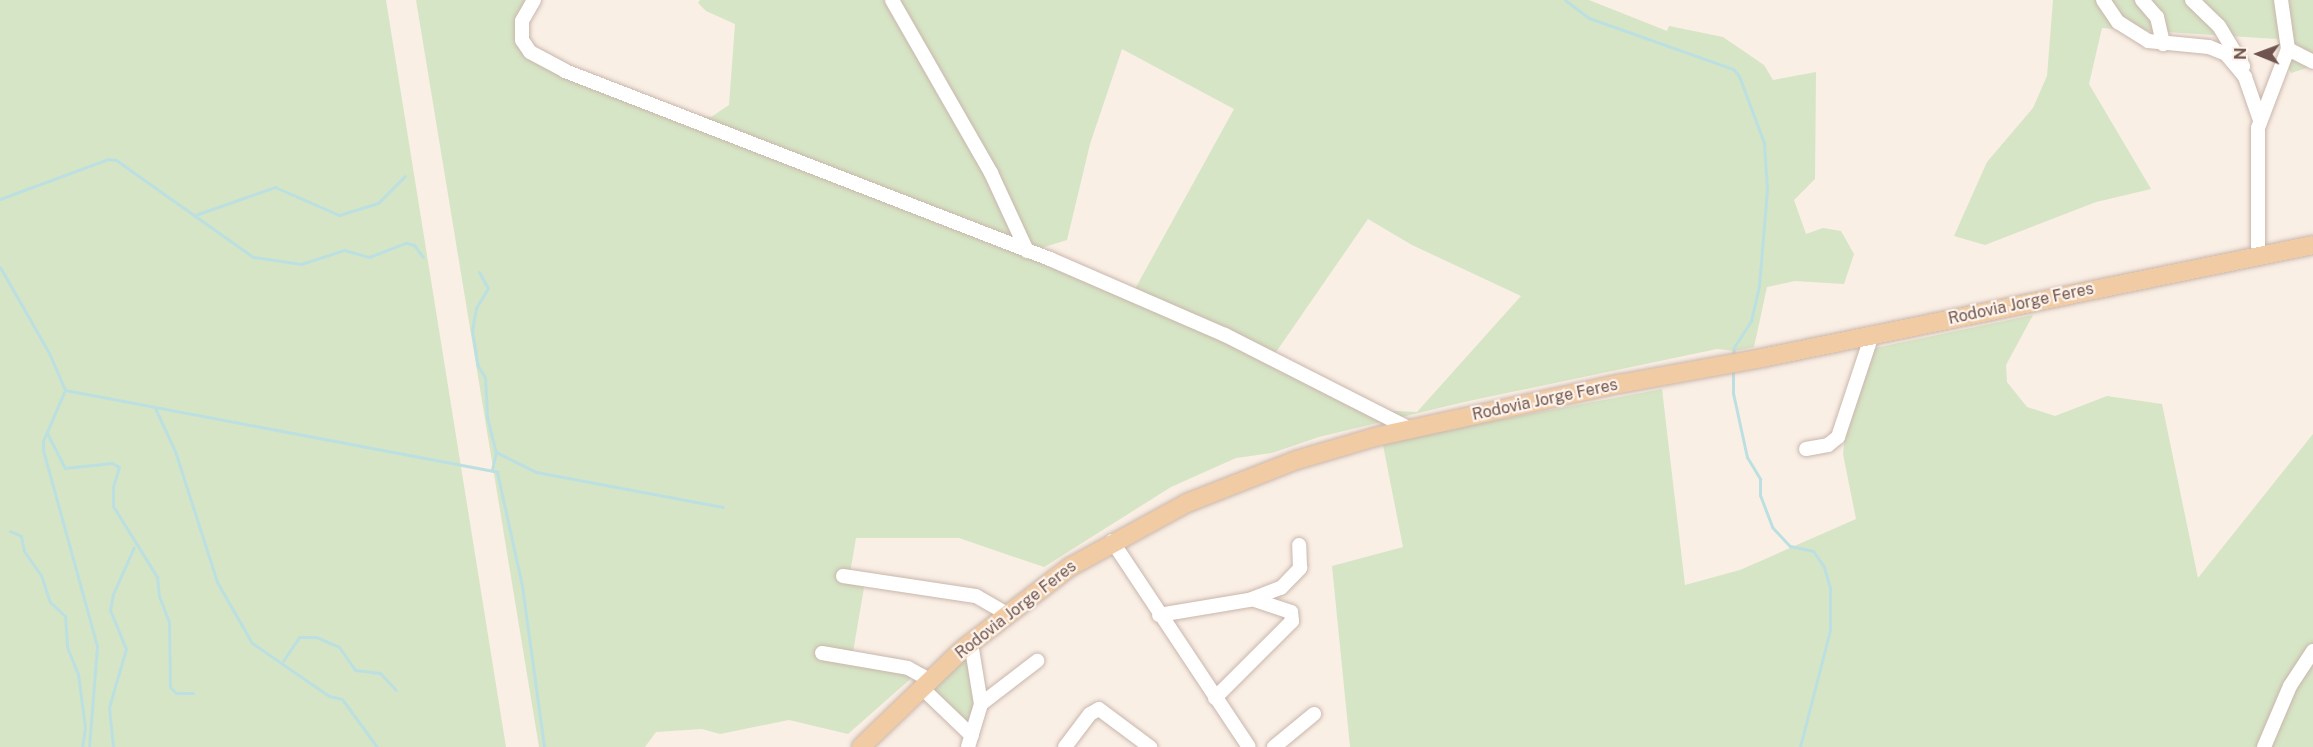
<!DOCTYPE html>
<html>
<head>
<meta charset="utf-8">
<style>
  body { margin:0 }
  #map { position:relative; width:2313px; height:747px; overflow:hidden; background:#faefe5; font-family:"Public Sans",sans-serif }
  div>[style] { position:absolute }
  .green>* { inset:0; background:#d6e5c5 }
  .stream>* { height:3px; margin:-1.5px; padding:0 1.5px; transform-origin:1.5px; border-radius:1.5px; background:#bce0e1 }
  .roads { filter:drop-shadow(0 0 2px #c9b6ac) drop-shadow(0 0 2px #c9b6ac) }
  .minor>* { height:14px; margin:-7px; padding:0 7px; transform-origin:7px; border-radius:7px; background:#fff }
  .major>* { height:18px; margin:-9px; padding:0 9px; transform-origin:9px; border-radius:9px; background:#f1cba4 }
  span { translate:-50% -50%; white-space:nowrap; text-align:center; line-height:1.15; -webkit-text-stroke:4.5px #fdf3eb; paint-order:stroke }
  .street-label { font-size:16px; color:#6f554d }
  .north { position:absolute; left:2229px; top:24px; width:60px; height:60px; -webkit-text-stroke:4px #fdf3eb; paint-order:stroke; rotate:271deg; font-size:16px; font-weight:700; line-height:24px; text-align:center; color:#6f554d }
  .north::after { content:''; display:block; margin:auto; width:21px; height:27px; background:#6f554d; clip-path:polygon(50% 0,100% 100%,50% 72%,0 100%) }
</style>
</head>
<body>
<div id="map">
  <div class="green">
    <i style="clip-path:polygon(0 0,386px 0,506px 747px,0 747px)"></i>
    <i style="clip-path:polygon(evenodd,416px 0,535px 0,515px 30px,531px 49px,671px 114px,711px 117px,729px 105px,735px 24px,706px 11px,698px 3px,700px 0,1589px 0,1667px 31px,1669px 26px,1723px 37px,1764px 65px,1773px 80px,1816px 72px,1815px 179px,1794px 200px,1806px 234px,1823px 228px,1841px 231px,1854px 254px,1844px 284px,1795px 281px,1767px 287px,1754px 347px,1735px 351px,1717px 349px,1464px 402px,1319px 437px,1272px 453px,1236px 458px,1171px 487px,1044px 567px,959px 538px,856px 538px,850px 573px,865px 582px,853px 652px,924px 667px,848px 734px,789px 720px,720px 734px,702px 729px,656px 732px,645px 747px,539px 747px,416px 0,1122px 49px,1234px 109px,1130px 298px,1032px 251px,1067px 240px,1090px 144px,1122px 49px,416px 0,1368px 219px,1412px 245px,1521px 296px,1417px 412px,1376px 410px,1274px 355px,1368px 219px)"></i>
    <i style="clip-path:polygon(2053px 0,2313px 0,2313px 66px,2291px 73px,2277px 39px,2102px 28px,2089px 84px,2151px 189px,2096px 202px,1985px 245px,1954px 236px,1987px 162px,2033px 108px,2047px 76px)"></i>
    <i style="clip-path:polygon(2033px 315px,2006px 365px,2007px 382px,2027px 407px,2055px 416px,2107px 396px,2162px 404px,2198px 578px,2313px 434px,2313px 747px,1350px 747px,1332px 566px,1403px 547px,1383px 445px,1418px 435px,1662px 389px,1685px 585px,1740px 570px,1856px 519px,1843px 454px,1845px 433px,1870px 349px)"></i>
    <i style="clip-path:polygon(969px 649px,976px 693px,970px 731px,928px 687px)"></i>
  </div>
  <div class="stream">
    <i style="left:1565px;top:0;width:30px;rotate:37deg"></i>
    <i style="left:1589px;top:18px;width:153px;rotate:19.5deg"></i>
    <i style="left:1733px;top:69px;width:9px;rotate:49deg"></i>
    <i style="left:1739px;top:76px;width:72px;rotate:69.5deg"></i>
    <i style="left:1764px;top:143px;width:47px;rotate:86.3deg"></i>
    <i style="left:1767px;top:190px;width:96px;rotate:94.8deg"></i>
    <i style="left:1759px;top:286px;width:36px;rotate:103deg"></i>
    <i style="left:1751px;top:321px;width:31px;rotate:123deg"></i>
    <i style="left:1734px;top:347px;width:9px;rotate:96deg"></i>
    <i style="left:0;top:199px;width:115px;rotate:-20.3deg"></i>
    <i style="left:108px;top:159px;width:8px;rotate:7deg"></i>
    <i style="left:116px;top:160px;width:168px;rotate:35.3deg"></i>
    <i style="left:253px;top:257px;width:49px;rotate:8.3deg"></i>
    <i style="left:301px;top:264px;width:45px;rotate:-18deg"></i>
    <i style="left:344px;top:250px;width:26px;rotate:16deg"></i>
    <i style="left:369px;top:257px;width:40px;rotate:-21deg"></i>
    <i style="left:406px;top:243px;width:8px;rotate:14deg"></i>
    <i style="left:414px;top:245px;width:15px;rotate:53deg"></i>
    <i style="left:195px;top:215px;width:85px;rotate:-19.3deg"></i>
    <i style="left:275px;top:187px;width:70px;rotate:23.6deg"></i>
    <i style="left:339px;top:215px;width:41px;rotate:-17.1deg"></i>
    <i style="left:378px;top:203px;width:38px;rotate:-45deg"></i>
    <i style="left:0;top:267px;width:99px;rotate:60.3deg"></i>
    <i style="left:49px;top:353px;width:40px;rotate:66.6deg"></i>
    <i style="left:65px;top:390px;width:56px;rotate:113.3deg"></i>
    <i style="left:43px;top:441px;width:9px;rotate:90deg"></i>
    <i style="left:43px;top:450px;width:203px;rotate:74.6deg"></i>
    <i style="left:97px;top:646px;width:101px;rotate:94.5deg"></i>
    <i style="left:479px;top:272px;width:18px;rotate:61deg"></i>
    <i style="left:488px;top:288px;width:23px;rotate:121deg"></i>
    <i style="left:476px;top:308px;width:22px;rotate:100deg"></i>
    <i style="left:472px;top:330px;width:36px;rotate:81deg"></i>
    <i style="left:478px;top:366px;width:13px;rotate:58deg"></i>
    <i style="left:485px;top:377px;width:40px;rotate:87.1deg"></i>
    <i style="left:487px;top:417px;width:36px;rotate:76deg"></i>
    <i style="left:496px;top:452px;width:17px;rotate:103deg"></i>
    <i style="left:1733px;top:369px;width:24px;rotate:90deg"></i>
    <i style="left:1733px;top:393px;width:66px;rotate:77.7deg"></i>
    <i style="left:1747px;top:457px;width:26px;rotate:59deg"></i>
    <i style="left:1760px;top:479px;width:16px;rotate:90deg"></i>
    <i style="left:1760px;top:495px;width:34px;rotate:69deg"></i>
    <i style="left:1772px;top:527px;width:26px;rotate:47deg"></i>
    <i style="left:1790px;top:546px;width:24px;rotate:12deg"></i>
    <i style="left:1813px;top:551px;width:19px;rotate:55deg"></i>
    <i style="left:1824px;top:567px;width:22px;rotate:74deg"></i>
    <i style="left:1830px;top:588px;width:42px;rotate:90deg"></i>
    <i style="left:1830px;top:630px;width:121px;rotate:104.4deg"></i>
    <i style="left:65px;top:390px;width:440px;rotate:10.7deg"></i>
    <i style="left:497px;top:472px;width:117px;rotate:77.6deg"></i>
    <i style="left:522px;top:586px;width:162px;rotate:82.2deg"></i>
    <i style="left:155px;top:408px;width:47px;rotate:65.1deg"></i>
    <i style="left:175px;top:451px;width:138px;rotate:72.2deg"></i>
    <i style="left:217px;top:582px;width:70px;rotate:60.2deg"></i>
    <i style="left:252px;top:643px;width:93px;rotate:34.5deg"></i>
    <i style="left:329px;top:696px;width:13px;rotate:13deg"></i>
    <i style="left:342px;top:699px;width:59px;rotate:53.9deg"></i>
    <i style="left:47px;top:433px;width:39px;rotate:63deg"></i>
    <i style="left:65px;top:468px;width:47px;rotate:-6.1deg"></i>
    <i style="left:112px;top:463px;width:8px;rotate:30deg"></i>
    <i style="left:119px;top:467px;width:21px;rotate:107deg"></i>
    <i style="left:113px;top:487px;width:19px;rotate:90deg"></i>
    <i style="left:113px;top:506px;width:84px;rotate:58.2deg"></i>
    <i style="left:157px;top:577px;width:19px;rotate:84deg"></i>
    <i style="left:159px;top:596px;width:28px;rotate:69deg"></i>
    <i style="left:169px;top:622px;width:65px;rotate:89.1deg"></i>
    <i style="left:170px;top:687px;width:8px;rotate:45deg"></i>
    <i style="left:176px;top:693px;width:17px"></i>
    <i style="left:496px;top:452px;width:45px;rotate:26.6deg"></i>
    <i style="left:536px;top:472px;width:190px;rotate:10.6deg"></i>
    <i style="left:10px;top:531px;width:12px;rotate:24deg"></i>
    <i style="left:21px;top:536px;width:15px;rotate:79deg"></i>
    <i style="left:24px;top:551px;width:29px;rotate:55deg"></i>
    <i style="left:41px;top:575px;width:28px;rotate:72deg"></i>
    <i style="left:50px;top:602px;width:21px;rotate:43deg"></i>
    <i style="left:65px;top:616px;width:31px;rotate:86deg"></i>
    <i style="left:67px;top:647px;width:29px;rotate:68deg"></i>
    <i style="left:78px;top:674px;width:54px;rotate:82.6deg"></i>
    <i style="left:85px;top:728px;width:19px;rotate:99deg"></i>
    <i style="left:283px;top:661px;width:29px;rotate:-56deg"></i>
    <i style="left:299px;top:637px;width:17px"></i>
    <i style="left:316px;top:637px;width:25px;rotate:23deg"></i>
    <i style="left:339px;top:647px;width:28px;rotate:55deg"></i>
    <i style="left:355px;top:670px;width:25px;rotate:7deg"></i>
    <i style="left:380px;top:673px;width:23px;rotate:47deg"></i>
    <i style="left:113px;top:747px;width:40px;rotate:-95.7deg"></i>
    <i style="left:109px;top:707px;width:60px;rotate:-73.7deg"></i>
    <i style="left:126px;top:649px;width:42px;rotate:-112.3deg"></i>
    <i style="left:110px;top:610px;width:16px;rotate:-79deg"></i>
    <i style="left:113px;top:594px;width:51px;rotate:-65.9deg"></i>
  </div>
  <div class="roads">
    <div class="minor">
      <i style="left:534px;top:0;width:24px;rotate:120deg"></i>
      <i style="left:522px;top:21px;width:19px;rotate:90deg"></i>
      <i style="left:522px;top:40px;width:14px;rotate:56deg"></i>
      <i style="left:530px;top:52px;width:40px;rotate:28deg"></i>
      <i style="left:565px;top:71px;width:520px;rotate:21.19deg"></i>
      <i style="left:1050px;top:259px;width:191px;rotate:23.5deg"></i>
      <i style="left:1225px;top:335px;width:208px;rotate:26.9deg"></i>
      <i style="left:892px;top:0;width:199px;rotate:60.2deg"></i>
      <i style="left:991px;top:173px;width:86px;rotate:65.2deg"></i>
      <i style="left:2103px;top:0;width:27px;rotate:56deg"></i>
      <i style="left:2118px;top:22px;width:36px;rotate:32deg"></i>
      <i style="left:2148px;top:41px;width:61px;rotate:5.6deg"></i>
      <i style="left:2209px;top:47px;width:18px;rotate:22deg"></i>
      <i style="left:2226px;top:54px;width:30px;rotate:50deg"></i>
      <i style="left:2245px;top:77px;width:46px;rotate:70.8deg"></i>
      <i style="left:2142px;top:0;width:23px;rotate:49deg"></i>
      <i style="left:2157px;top:17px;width:28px;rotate:77deg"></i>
      <i style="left:2192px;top:0;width:37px;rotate:44deg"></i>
      <i style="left:2219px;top:26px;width:47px;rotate:59deg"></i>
      <i style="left:2288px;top:49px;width:28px;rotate:27deg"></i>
      <i style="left:2258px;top:257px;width:129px;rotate:-90deg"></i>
      <i style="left:2258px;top:128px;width:85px;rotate:-69.2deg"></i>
      <i style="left:2288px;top:49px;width:49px;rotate:-98.1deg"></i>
      <i style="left:1806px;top:449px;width:22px;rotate:-10deg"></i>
      <i style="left:1828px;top:445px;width:13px;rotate:-39deg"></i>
      <i style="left:1838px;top:437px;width:108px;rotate:-71.6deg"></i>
      <i style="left:1112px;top:541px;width:247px;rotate:56.4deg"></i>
      <i style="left:843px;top:576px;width:134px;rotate:8.6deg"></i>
      <i style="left:976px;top:596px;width:36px;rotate:30deg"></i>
      <i style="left:1159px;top:615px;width:91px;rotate:-9.5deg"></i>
      <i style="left:1249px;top:600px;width:34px;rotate:-21deg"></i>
      <i style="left:1281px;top:588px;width:28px;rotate:-46deg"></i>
      <i style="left:1300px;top:568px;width:23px;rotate:-92deg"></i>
      <i style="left:822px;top:653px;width:87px;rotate:9.9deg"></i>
      <i style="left:908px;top:668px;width:25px;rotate:29deg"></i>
      <i style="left:922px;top:688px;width:69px;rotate:43.8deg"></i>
      <i style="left:1215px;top:698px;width:109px;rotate:-45deg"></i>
      <i style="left:1292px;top:621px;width:9px;rotate:-96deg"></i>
      <i style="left:1291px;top:612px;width:41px;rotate:-161.6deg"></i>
      <i style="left:981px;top:704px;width:71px;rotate:-37.5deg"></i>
      <i style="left:968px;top:747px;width:45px;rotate:-73.2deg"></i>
      <i style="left:981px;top:704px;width:62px;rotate:-99.3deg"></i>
      <i style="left:1065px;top:747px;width:41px;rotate:-52.9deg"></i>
      <i style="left:1090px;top:714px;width:10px;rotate:-29deg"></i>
      <i style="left:1099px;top:709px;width:64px;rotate:36.7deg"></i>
      <i style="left:1274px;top:747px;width:52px;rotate:-39.5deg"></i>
      <i style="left:2264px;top:747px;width:66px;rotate:-66.9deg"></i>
      <i style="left:2290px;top:686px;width:42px;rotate:-56.7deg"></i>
    </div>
    <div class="major">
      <i style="left:861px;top:747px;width:141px;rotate:-43.9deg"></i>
      <i style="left:963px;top:649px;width:135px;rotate:-37.5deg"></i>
      <i style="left:1070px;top:567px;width:133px;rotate:-28.7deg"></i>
      <i style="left:1187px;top:503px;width:118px;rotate:-21.4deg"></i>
      <i style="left:1297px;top:460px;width:81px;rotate:-16.4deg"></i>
      <i style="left:1375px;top:437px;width:250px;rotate:-12.3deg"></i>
      <i style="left:1619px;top:384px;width:150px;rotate:-10.3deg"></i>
      <i style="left:1767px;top:357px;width:557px;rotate:-11.59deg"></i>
    </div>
  </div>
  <div class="street-label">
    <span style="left:2021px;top:304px;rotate:-12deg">Rodovia Jorge Feres</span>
    <span style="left:1545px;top:400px;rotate:-12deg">Rodovia Jorge Feres</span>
    <span style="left:1016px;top:610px;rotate:-38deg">Rodovia Jorge Feres</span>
  </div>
  <div class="north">N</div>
</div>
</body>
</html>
